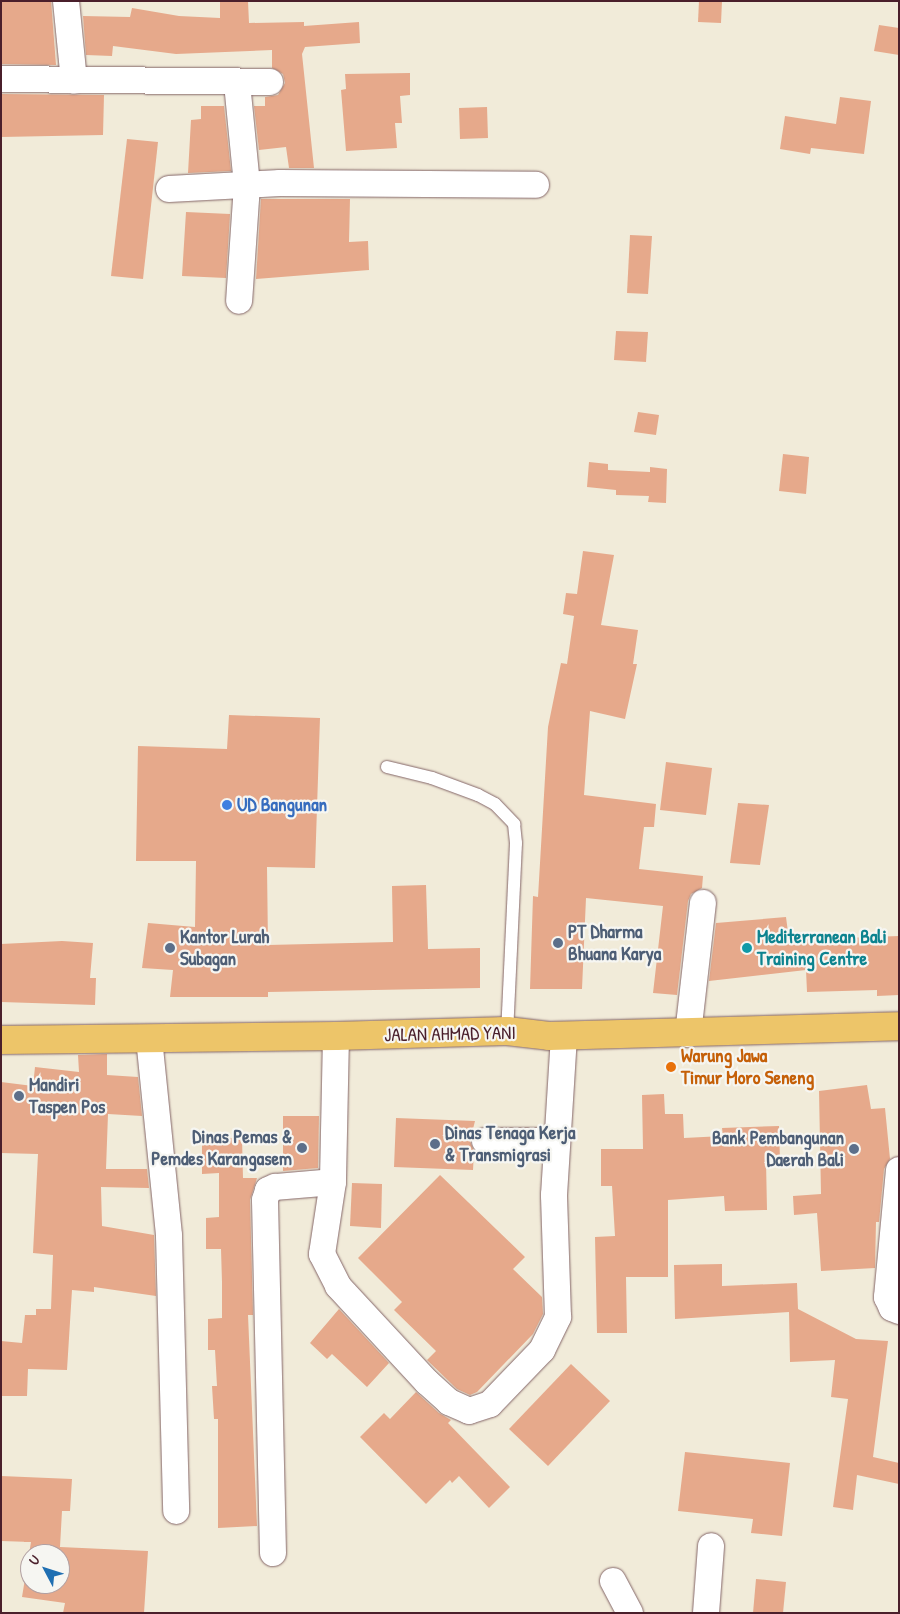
<!DOCTYPE html>
<html>
<head>
<meta charset="utf-8">
<style>
  body { margin:0 }
  #map { position:relative; width:900px; height:1614px; overflow:hidden; background:#f1ebd9; font-family:"Patrick Hand",sans-serif }
  div>[style] { position:absolute }
  .building>* { inset:0; background:#e6a98b }
  .roads { filter:drop-shadow(0 0 1px #846668) drop-shadow(0 0 1px #846668) }
  .service>* { height:12px; margin:-6px; padding:0 6px; transform-origin:6px; border-radius:6px; background:#fff }
  .minor>* { height:26px; margin:-13px; padding:0 13px; transform-origin:13px; border-radius:13px; background:#fff }
  .trunk>* { height:28px; margin:-14px; padding:0 14px; transform-origin:14px; border-radius:14px; background:#edc569 }
  .dots>* { width:14px; height:14px; translate:-50% -50%; box-sizing:border-box; border:2px solid #f6f6f2; border-radius:50% }
  span { translate:-50% -50%; white-space:nowrap; text-align:center; line-height:1.15; -webkit-text-stroke:4.5px #f6f6f2; paint-order:stroke }
  .shop-label { font-size:19px; color:#366cbe; font-weight:700 }
  .left { translate:0 -50%; text-align:left }
  .service-label { font-size:19px; color:#4e5e75; font-weight:700 }
  .right { translate:-100% -50%; text-align:right }
  .culture-label { font-size:19px; color:#0d838f; font-weight:700 }
  .street-label { font-size:19px; color:#4a1f2b }
  .food-label { font-size:19px; color:#c56008; font-weight:700 }
  .frame { position:absolute; inset:0; border:2px solid #4a1f2b; pointer-events:none }
  .north { position:absolute; left:20px; top:1544px; width:50px; height:50px; box-sizing:border-box; background:#f6f6f2; border:1px solid #b1a0a2; border-radius:50%; rotate:310deg; font-size:14px; font-weight:700; line-height:20px; text-align:center; color:#4a1f2b }
  .north::after { content:''; display:block; margin:auto; width:18px; height:22px; background:#1f6fb2; clip-path:polygon(50% 0,100% 100%,50% 72%,0 100%) }
</style>
</head>
<body>
<div id="map">
  <div class="building">
    <i style="clip-path:polygon(1px 1px,51px 1px,56px 65px,1px 64px)"></i>
    <i style="clip-path:polygon(220px 1px,248px 1px,249px 23px,304px 22px,304px 26px,359px 22px,360px 43px,305px 47px,302px 54px,314px 168px,289px 168px,286px 147px,259px 150px,254px 106px,265px 106px,265px 97px,278px 95px,285px 83px,283px 74px,272px 68px,272px 50px,176px 54px,113px 46px,112px 56px,86px 55px,83px 16px,130px 17px,132px 8px,179px 16px,220px 18px)"></i>
    <i style="clip-path:polygon(699px 1px,722px 1px,721px 23px,698px 22px)"></i>
    <i style="clip-path:polygon(879px 25px,899px 28px,899px 55px,874px 51px)"></i>
    <i style="clip-path:polygon(410px 73px,410px 95px,400px 96px,402px 123px,395px 123px,397px 148px,346px 151px,341px 90px,346px 89px,345px 74px)"></i>
    <i style="clip-path:polygon(1px 94px,104px 95px,103px 135px,1px 137px)"></i>
    <i style="clip-path:polygon(840px 97px,871px 101px,864px 154px,811px 148px,810px 154px,780px 149px,785px 116px,836px 124px)"></i>
    <i style="clip-path:polygon(201px 106px,224px 106px,231px 171px,188px 173px,191px 120px,201px 119px)"></i>
    <i style="clip-path:polygon(487px 107px,488px 138px,460px 139px,459px 108px)"></i>
    <i style="clip-path:polygon(127px 139px,158px 142px,143px 279px,111px 276px)"></i>
    <i style="clip-path:polygon(261px 199px,350px 199px,349px 242px,368px 241px,369px 270px,256px 279px)"></i>
    <i style="clip-path:polygon(186px 212px,230px 214px,226px 278px,182px 276px)"></i>
    <i style="clip-path:polygon(630px 235px,652px 236px,648px 294px,627px 293px)"></i>
    <i style="clip-path:polygon(616px 331px,648px 332px,646px 362px,614px 360px)"></i>
    <i style="clip-path:polygon(638px 412px,659px 415px,656px 435px,634px 432px)"></i>
    <i style="clip-path:polygon(783px 454px,809px 457px,806px 494px,779px 491px)"></i>
    <i style="clip-path:polygon(589px 462px,608px 464px,608px 470px,650px 472px,650px 467px,667px 469px,666px 503px,648px 502px,649px 496px,616px 495px,616px 490px,587px 487px)"></i>
    <i style="clip-path:polygon(583px 551px,614px 555px,601px 625px,638px 630px,633px 664px,637px 664px,625px 719px,590px 711px,584px 795px,656px 804px,654px 827px,644px 827px,639px 869px,703px 876px,702px 888px,691px 894px,688px 901px,677px 995px,653px 993px,663px 906px,586px 898px,582px 989px,530px 989px,533px 896px,538px 897px,548px 727px,561px 663px,567px 664px,574px 616px,563px 614px,566px 593px,577px 594px)"></i>
    <i style="clip-path:polygon(229px 715px,320px 718px,315px 868px,267px 867px,268px 945px,393px 942px,392px 886px,426px 885px,428px 949px,480px 948px,480px 988px,268px 992px,268px 997px,170px 997px,173px 970px,142px 968px,148px 923px,195px 927px,196px 861px,136px 861px,138px 746px,227px 749px)"></i>
    <i style="clip-path:polygon(666px 762px,712px 768px,706px 815px,660px 810px)"></i>
    <i style="clip-path:polygon(738px 803px,769px 805px,760px 865px,730px 863px)"></i>
    <i style="clip-path:polygon(786px 917px,789px 940px,899px 936px,899px 995px,877px 996px,877px 990px,807px 992px,806px 970px,709px 981px,716px 923px)"></i>
    <i style="clip-path:polygon(62px 941px,93px 943px,90px 978px,96px 978px,95px 1005px,1px 1002px,1px 944px)"></i>
    <i style="clip-path:polygon(107px 1054px,107px 1075px,138px 1077px,142px 1116px,108px 1114px,106px 1169px,147px 1169px,149px 1188px,101px 1187px,102px 1226px,154px 1235px,156px 1296px,94px 1287px,94px 1292px,72px 1290px,67px 1370px,28px 1369px,27px 1396px,1px 1396px,1px 1341px,22px 1343px,25px 1315px,36px 1315px,36px 1309px,51px 1309px,53px 1255px,33px 1253px,38px 1154px,1px 1153px,1px 1082px,33px 1086px,35px 1067px,79px 1072px,78px 1055px)"></i>
    <i style="clip-path:polygon(867px 1085px,871px 1109px,885px 1108px,890px 1159px,884px 1169px,879px 1222px,876px 1222px,875px 1268px,821px 1271px,817px 1213px,794px 1215px,793px 1196px,821px 1194px,819px 1091px)"></i>
    <i style="clip-path:polygon(664px 1094px,665px 1114px,683px 1114px,684px 1138px,723px 1136px,722px 1128px,779px 1126px,780px 1161px,766px 1161px,767px 1210px,725px 1211px,724px 1196px,668px 1200px,668px 1277px,626px 1277px,627px 1333px,597px 1333px,595px 1237px,615px 1236px,612px 1186px,601px 1186px,601px 1149px,643px 1149px,642px 1095px)"></i>
    <i style="clip-path:polygon(283px 1116px,319px 1116px,318px 1168px,283px 1171px)"></i>
    <i style="clip-path:polygon(396px 1118px,475px 1121px,470px 1141px,474px 1151px,473px 1170px,394px 1167px)"></i>
    <i style="clip-path:polygon(202px 1138px,242px 1138px,243px 1178px,257px 1178px,250px 1200px,253px 1315px,248px 1315px,257px 1526px,218px 1528px,218px 1419px,214px 1419px,212px 1386px,217px 1386px,215px 1350px,208px 1350px,208px 1319px,222px 1318px,222px 1282px,221px 1249px,206px 1249px,206px 1218px,219px 1217px,219px 1173px,202px 1174px)"></i>
    <i style="clip-path:polygon(440px 1175px,525px 1257px,513px 1269px,542px 1297px,543px 1314px,533px 1334px,477px 1392px,470px 1395px,457px 1389px,427px 1360px,436px 1351px,394px 1310px,402px 1302px,358px 1258px)"></i>
    <i style="clip-path:polygon(352px 1183px,382px 1184px,381px 1228px,350px 1226px)"></i>
    <i style="clip-path:polygon(722px 1264px,722px 1286px,797px 1283px,798px 1309px,856px 1339px,888px 1341px,873px 1457px,899px 1463px,899px 1484px,857px 1475px,853px 1510px,833px 1507px,848px 1399px,831px 1397px,835px 1360px,790px 1362px,789px 1312px,675px 1319px,674px 1265px)"></i>
    <i style="clip-path:polygon(339px 1309px,389px 1363px,367px 1387px,332px 1354px,327px 1359px,310px 1343px)"></i>
    <i style="clip-path:polygon(571px 1364px,610px 1401px,548px 1466px,509px 1429px)"></i>
    <i style="clip-path:polygon(416px 1392px,439px 1413px,451px 1420px,448px 1423px,510px 1487px,489px 1508px,459px 1476px,452px 1483px,450px 1480px,426px 1504px,360px 1437px,384px 1413px,390px 1419px)"></i>
    <i style="clip-path:polygon(685px 1452px,790px 1463px,782px 1536px,751px 1533px,753px 1519px,678px 1511px)"></i>
    <i style="clip-path:polygon(evenodd,1px 1476px,72px 1479px,70px 1511px,62px 1511px,60px 1547px,148px 1551px,144px 1613px,63px 1613px,65px 1603px,22px 1597px,31px 1542px,1px 1541px,1px 1476px,30px 1554px,60px 1554px,60px 1584px,30px 1584px,30px 1554px)"></i>
    <i style="clip-path:polygon(756px 1579px,786px 1582px,783px 1613px,753px 1613px)"></i>
  </div>
  <div class="roads">
    <div class="service">
      <i style="left:387px;top:767px;width:46px;rotate:13.7deg"></i>
      <i style="left:432px;top:778px;width:49px;rotate:20.3deg"></i>
      <i style="left:478px;top:795px;width:19px;rotate:28deg"></i>
      <i style="left:495px;top:804px;width:28px;rotate:46deg"></i>
      <i style="left:514px;top:824px;width:19px;rotate:84deg"></i>
      <i style="left:516px;top:843px;width:188px;rotate:92.7deg"></i>
    </div>
    <div class="minor">
      <i style="left:66px;top:1px;width:80px;rotate:84.3deg"></i>
      <i style="left:1px;top:79px;width:269px;rotate:0.6deg"></i>
      <i style="left:237px;top:83px;width:102px;rotate:84.4deg"></i>
      <i style="left:247px;top:185px;width:116px;rotate:93.9deg"></i>
      <i style="left:169px;top:189px;width:111px;rotate:-3.1deg"></i>
      <i style="left:280px;top:183px;width:256px;rotate:0.4deg"></i>
      <i style="left:688px;top:1034px;width:132px;rotate:-83.5deg"></i>
      <i style="left:336px;top:1036px;width:146px;rotate:91.2deg"></i>
      <i style="left:333px;top:1182px;width:73px;rotate:98.7deg"></i>
      <i style="left:322px;top:1254px;width:36px;rotate:63deg"></i>
      <i style="left:338px;top:1286px;width:131px;rotate:47.2deg"></i>
      <i style="left:427px;top:1382px;width:30px;rotate:42deg"></i>
      <i style="left:449px;top:1402px;width:22px;rotate:24deg"></i>
      <i style="left:469px;top:1411px;width:22px;rotate:-18deg"></i>
      <i style="left:490px;top:1404px;width:75px;rotate:-46.1deg"></i>
      <i style="left:542px;top:1350px;width:37px;rotate:-64deg"></i>
      <i style="left:558px;top:1317px;width:122px;rotate:-91.9deg"></i>
      <i style="left:554px;top:1195px;width:160px;rotate:-86.4deg"></i>
      <i style="left:149px;top:1038px;width:199px;rotate:84.2deg"></i>
      <i style="left:169px;top:1236px;width:275px;rotate:88.5deg"></i>
      <i style="left:485px;top:1141px;width:71px"></i>
      <i style="left:899px;top:1170px;width:128px;rotate:95.4deg"></i>
      <i style="left:887px;top:1297px;width:12px;rotate:66deg"></i>
      <i style="left:892px;top:1308px;width:8px;rotate:23deg"></i>
      <i style="left:273px;top:1553px;width:353px;rotate:-91.3deg"></i>
      <i style="left:265px;top:1200px;width:10px;rotate:-73deg"></i>
      <i style="left:268px;top:1190px;width:8px;rotate:-23deg"></i>
      <i style="left:275px;top:1187px;width:58px;rotate:-4.9deg"></i>
      <i style="left:613px;top:1581px;width:36px;rotate:62deg"></i>
      <i style="left:706px;top:1613px;width:67px;rotate:-85.7deg"></i>
    </div>
    <div class="trunk">
      <i style="left:1px;top:1040px;width:335px;rotate:-0.7deg"></i>
      <i style="left:336px;top:1036px;width:171px;rotate:-1.7deg"></i>
      <i style="left:507px;top:1031px;width:42px;rotate:6.8deg"></i>
      <i style="left:549px;top:1036px;width:350px;rotate:-1.6deg"></i>
    </div>
  </div>
  <div class="dots">
    <i style="left:227px;top:805px;background:#3f7fe0"></i>
    <i style="left:558px;top:943px;background:#5c6f8a"></i>
    <i style="left:170px;top:948px;background:#5c6f8a"></i>
    <i style="left:747px;top:948px;background:#0f9aa8"></i>
    <i style="left:671px;top:1067px;background:#e8710a"></i>
    <i style="left:19px;top:1096px;background:#5c6f8a"></i>
    <i style="left:435px;top:1144px;background:#5c6f8a"></i>
    <i style="left:302px;top:1148px;background:#5c6f8a"></i>
    <i style="left:854px;top:1149px;background:#5c6f8a"></i>
  </div>
  <div class="shop-label">
    <span class="left" style="left:237px;top:805px">UD Bangunan</span>
  </div>
  <div class="service-label">
    <span class="left" style="left:568px;top:943px">PT Dharma<br>Bhuana Karya</span>
    <span class="left" style="left:180px;top:948px">Kantor Lurah<br>Subagan</span>
    <span class="left" style="left:29px;top:1096px">Mandiri<br>Taspen Pos</span>
    <span class="left" style="left:445px;top:1144px">Dinas Tenaga Kerja<br>&amp; Transmigrasi</span>
    <span class="right" style="left:292px;top:1148px">Dinas Pemas &amp;<br>Pemdes Karangasem</span>
    <span class="right" style="left:844px;top:1149px">Bank Pembangunan<br>Daerah Bali</span>
  </div>
  <div class="culture-label">
    <span class="left" style="left:757px;top:948px">Mediterranean Bali<br>Training Centre</span>
  </div>
  <div class="street-label">
    <span style="left:450px;top:1034px;rotate:-1deg">JALAN AHMAD YANI</span>
  </div>
  <div class="food-label">
    <span class="left" style="left:681px;top:1067px">Warung Jawa<br>Timur Moro Seneng</span>
  </div>
  <div class="frame"></div>
  <div class="north">U</div>
</div>
</body>
</html>
